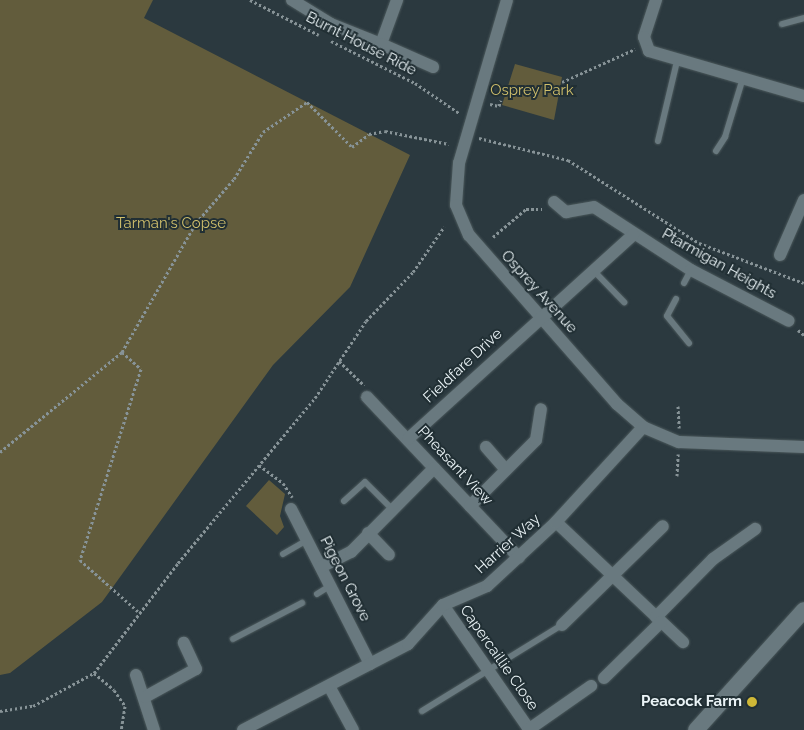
<!DOCTYPE html>
<html>
<head>
<meta charset="utf-8">
<style>
  body { margin:0 }
  #map { position:relative; width:804px; height:730px; overflow:hidden; background:#2b393f; font-family:Raleway,sans-serif }
  div>[style] { position:absolute }
  .green>* { inset:0; background:#625c3c }
  .path>* { height:3px; margin-top:-1.5px; transform-origin:0; background:repeating-linear-gradient(90deg,#879397 0 2.5px,transparent 0 5px) }
  .roads { filter:drop-shadow(0 0 1px #4b585b) drop-shadow(0 0 1px #4b585b) }
  .service>* { height:6px; margin:-3px; padding:0 3px; transform-origin:3px; border-radius:3px; background:#69797f }
  .minor>* { height:12px; margin:-6px; padding:0 6px; transform-origin:6px; border-radius:6px; background:#69797f }
  .tertiary>* { height:16px; margin:-8px; padding:0 8px; transform-origin:8px; border-radius:8px; background:#69797f }
  .dots>* { width:14px; height:14px; translate:-50% -50%; box-sizing:border-box; border:2px solid #212f34; border-radius:50% }
  span { translate:-50% -50%; white-space:nowrap; text-align:center; line-height:1.15; -webkit-text-stroke:4px #212f34; paint-order:stroke }
  .street-label { font-size:15px; color:#eaf3f6 }
  .park-label { font-size:15px; color:#d0bf6b }
  .poi-label { font-size:15px; color:#eaf3f6; font-weight:700 }
  .right { translate:-100% -50%; text-align:right }
</style>
</head>
<body>
<div id="map">
  <div class="green">
    <i style="clip-path:polygon(0 0,153px 0,144px 18px,410px 155px,350px 287px,273px 365px,102px 602px,10px 673px,0 675px)"></i>
    <i style="clip-path:polygon(515px 64px,562px 77px,554px 120px,502px 105px)"></i>
    <i style="clip-path:polygon(269px 480px,285px 494px,280px 516px,284px 527px,277px 535px,246px 506px)"></i>
  </div>
  <div class="path">
    <i style="left:250px;top:0;width:77px;rotate:26.9deg"></i>
    <i style="left:331px;top:41px;width:94px;rotate:26.6deg"></i>
    <i style="left:415px;top:83px;width:53px;rotate:34.3deg"></i>
    <i style="left:562px;top:82px;width:80px;rotate:-24.3deg"></i>
    <i style="left:490px;top:104px;width:9px;rotate:13deg"></i>
    <i style="left:499px;top:106px;width:6px;rotate:-72deg"></i>
    <i style="left:479px;top:138px;width:92px;rotate:13.9deg"></i>
    <i style="left:568px;top:160px;width:155px;rotate:32.4deg"></i>
    <i style="left:699px;top:243px;width:112px;rotate:20.9deg"></i>
    <i style="left:493px;top:237px;width:43px;rotate:-40.3deg"></i>
    <i style="left:526px;top:209px;width:16px"></i>
    <i style="left:798px;top:330px;width:8px;rotate:40deg"></i>
    <i style="left:122px;top:352px;width:25px;rotate:42deg"></i>
    <i style="left:141px;top:369px;width:201px;rotate:107.7deg"></i>
    <i style="left:80px;top:560px;width:80px;rotate:41.5deg"></i>
    <i style="left:339px;top:361px;width:35px;rotate:44deg"></i>
    <i style="left:678px;top:406px;width:22px;rotate:87deg"></i>
    <i style="left:0;top:452px;width:158px;rotate:-39.3deg"></i>
    <i style="left:122px;top:352px;width:149px;rotate:-60.2deg"></i>
    <i style="left:196px;top:223px;width:58px;rotate:-49.2deg"></i>
    <i style="left:234px;top:179px;width:55px;rotate:-58.3deg"></i>
    <i style="left:263px;top:132px;width:53px;rotate:-34.3deg"></i>
    <i style="left:307px;top:102px;width:64px;rotate:45deg"></i>
    <i style="left:352px;top:147px;width:21px;rotate:-37deg"></i>
    <i style="left:369px;top:134px;width:16px;rotate:-11deg"></i>
    <i style="left:385px;top:131px;width:65px;rotate:11.5deg"></i>
    <i style="left:259px;top:465px;width:30px;rotate:37deg"></i>
    <i style="left:283px;top:483px;width:17px;rotate:57deg"></i>
    <i style="left:677px;top:476px;width:22px;rotate:-87deg"></i>
    <i style="left:94px;top:673px;width:26px;rotate:40deg"></i>
    <i style="left:114px;top:690px;width:19px;rotate:55deg"></i>
    <i style="left:125px;top:706px;width:24px;rotate:99deg"></i>
    <i style="left:0;top:711px;width:33px;rotate:-9deg"></i>
    <i style="left:33px;top:706px;width:69px;rotate:-28.4deg"></i>
    <i style="left:94px;top:673px;width:138px;rotate:-52.6deg"></i>
    <i style="left:178px;top:563px;width:214px;rotate:-50.3deg"></i>
    <i style="left:315px;top:398px;width:92px;rotate:-56.5deg"></i>
    <i style="left:366px;top:321px;width:68px;rotate:-46.2deg"></i>
    <i style="left:413px;top:272px;width:55px;rotate:-55.4deg"></i>
  </div>
  <div class="roads">
    <div class="service">
      <i style="left:782px;top:24px;width:23px;rotate:-15deg"></i>
      <i style="left:658px;top:141px;width:82px;rotate:-76.6deg"></i>
      <i style="left:716px;top:151px;width:17px;rotate:-57deg"></i>
      <i style="left:725px;top:137px;width:59px;rotate:-73.1deg"></i>
      <i style="left:593px;top:270px;width:45px;rotate:45.9deg"></i>
      <i style="left:684px;top:283px;width:15px;rotate:-62deg"></i>
      <i style="left:676px;top:299px;width:19px;rotate:118deg"></i>
      <i style="left:667px;top:316px;width:35px;rotate:51deg"></i>
      <i style="left:344px;top:501px;width:28px;rotate:-42deg"></i>
      <i style="left:365px;top:482px;width:38px;rotate:45deg"></i>
      <i style="left:283px;top:554px;width:28px;rotate:-30deg"></i>
      <i style="left:317px;top:594px;width:15px;rotate:-32deg"></i>
      <i style="left:233px;top:639px;width:78px;rotate:-27.6deg"></i>
      <i style="left:422px;top:711px;width:164px;rotate:-31.6deg"></i>
    </div>
    <div class="minor">
      <i style="left:292px;top:0;width:46px;rotate:31.6deg"></i>
      <i style="left:331px;top:24px;width:54px;rotate:21.8deg"></i>
      <i style="left:381px;top:44px;width:47px;rotate:-70deg"></i>
      <i style="left:507px;top:0;width:170px;rotate:106.4deg"></i>
      <i style="left:459px;top:163px;width:42px;rotate:94.1deg"></i>
      <i style="left:456px;top:205px;width:33px;rotate:67deg"></i>
      <i style="left:469px;top:235px;width:225px;rotate:48.8deg"></i>
      <i style="left:617px;top:404px;width:35px;rotate:41deg"></i>
      <i style="left:643px;top:427px;width:39px;rotate:23deg"></i>
      <i style="left:679px;top:442px;width:125px;rotate:2.3deg"></i>
      <i style="left:656px;top:0;width:39px;rotate:108deg"></i>
      <i style="left:644px;top:37px;width:15px;rotate:70deg"></i>
      <i style="left:649px;top:51px;width:161px;rotate:16.2deg"></i>
      <i style="left:381px;top:44px;width:57px;rotate:23.9deg"></i>
      <i style="left:554px;top:202px;width:16px;rotate:40deg"></i>
      <i style="left:566px;top:212px;width:28px;rotate:-10deg"></i>
      <i style="left:594px;top:207px;width:116px;rotate:33deg"></i>
      <i style="left:691px;top:270px;width:110px;rotate:27.5deg"></i>
      <i style="left:780px;top:255px;width:60px;rotate:-66.4deg"></i>
      <i style="left:367px;top:397px;width:221px;rotate:46.6deg"></i>
      <i style="left:408px;top:439px;width:304px;rotate:-42.2deg"></i>
      <i style="left:486px;top:447px;width:30px;rotate:49deg"></i>
      <i style="left:470px;top:506px;width:93px;rotate:-45deg"></i>
      <i style="left:536px;top:440px;width:31px;rotate:-81deg"></i>
      <i style="left:291px;top:509px;width:174px;rotate:63deg"></i>
      <i style="left:556px;top:522px;width:175px;rotate:43.4deg"></i>
      <i style="left:368px;top:533px;width:30px;rotate:46deg"></i>
      <i style="left:321px;top:567px;width:34px;rotate:-27deg"></i>
      <i style="left:351px;top:552px;width:118px;rotate:-45.3deg"></i>
      <i style="left:443px;top:605px;width:151px;rotate:55.3deg"></i>
      <i style="left:656px;top:617px;width:81px;rotate:-45.5deg"></i>
      <i style="left:713px;top:559px;width:52px;rotate:-35.5deg"></i>
      <i style="left:562px;top:625px;width:141px;rotate:-44.4deg"></i>
      <i style="left:136px;top:675px;width:58px;rotate:71.9deg"></i>
      <i style="left:604px;top:678px;width:80px;rotate:-44.5deg"></i>
      <i style="left:329px;top:686px;width:50px;rotate:61.4deg"></i>
      <i style="left:145px;top:697px;width:58px;rotate:-28.8deg"></i>
      <i style="left:196px;top:669px;width:29px;rotate:-115deg"></i>
      <i style="left:243px;top:730px;width:186px;rotate:-27.5deg"></i>
      <i style="left:408px;top:644px;width:52px;rotate:-48.1deg"></i>
      <i style="left:443px;top:605px;width:48px;rotate:-23.4deg"></i>
      <i style="left:487px;top:586px;width:94px;rotate:-42.8deg"></i>
      <i style="left:556px;top:522px;width:129px;rotate:-47.5deg"></i>
      <i style="left:528px;top:730px;width:77px;rotate:-34.9deg"></i>
    </div>
    <div class="tertiary">
      <i style="left:696px;top:730px;width:161px;rotate:-48deg"></i>
    </div>
  </div>
  <div class="dots">
    <i style="left:752px;top:702px;background:#cfb837"></i>
  </div>
  <div class="street-label">
    <span style="left:361px;top:44px;rotate:27deg">Burnt House Ride</span>
    <span style="left:719px;top:264px;rotate:29deg">Ptarmigan Heights</span>
    <span style="left:539px;top:292px;rotate:48deg">Osprey Avenue</span>
    <span style="left:463px;top:366px;rotate:-43deg">Fieldfare Drive</span>
    <span style="left:455px;top:466px;rotate:47deg">Pheasant View</span>
    <span style="left:508px;top:544px;rotate:-42deg">Harrier Way</span>
    <span style="left:345px;top:579px;rotate:63deg">Pigeon Grove</span>
    <span style="left:499px;top:658px;rotate:55deg">Capercaillie Close</span>
  </div>
  <div class="park-label">
    <span style="left:532px;top:91px">Osprey Park</span>
    <span style="left:171px;top:224px">Tarman's Copse</span>
  </div>
  <div class="poi-label">
    <span class="right" style="left:742px;top:702px">Peacock Farm</span>
  </div>
</div>
</body>
</html>
